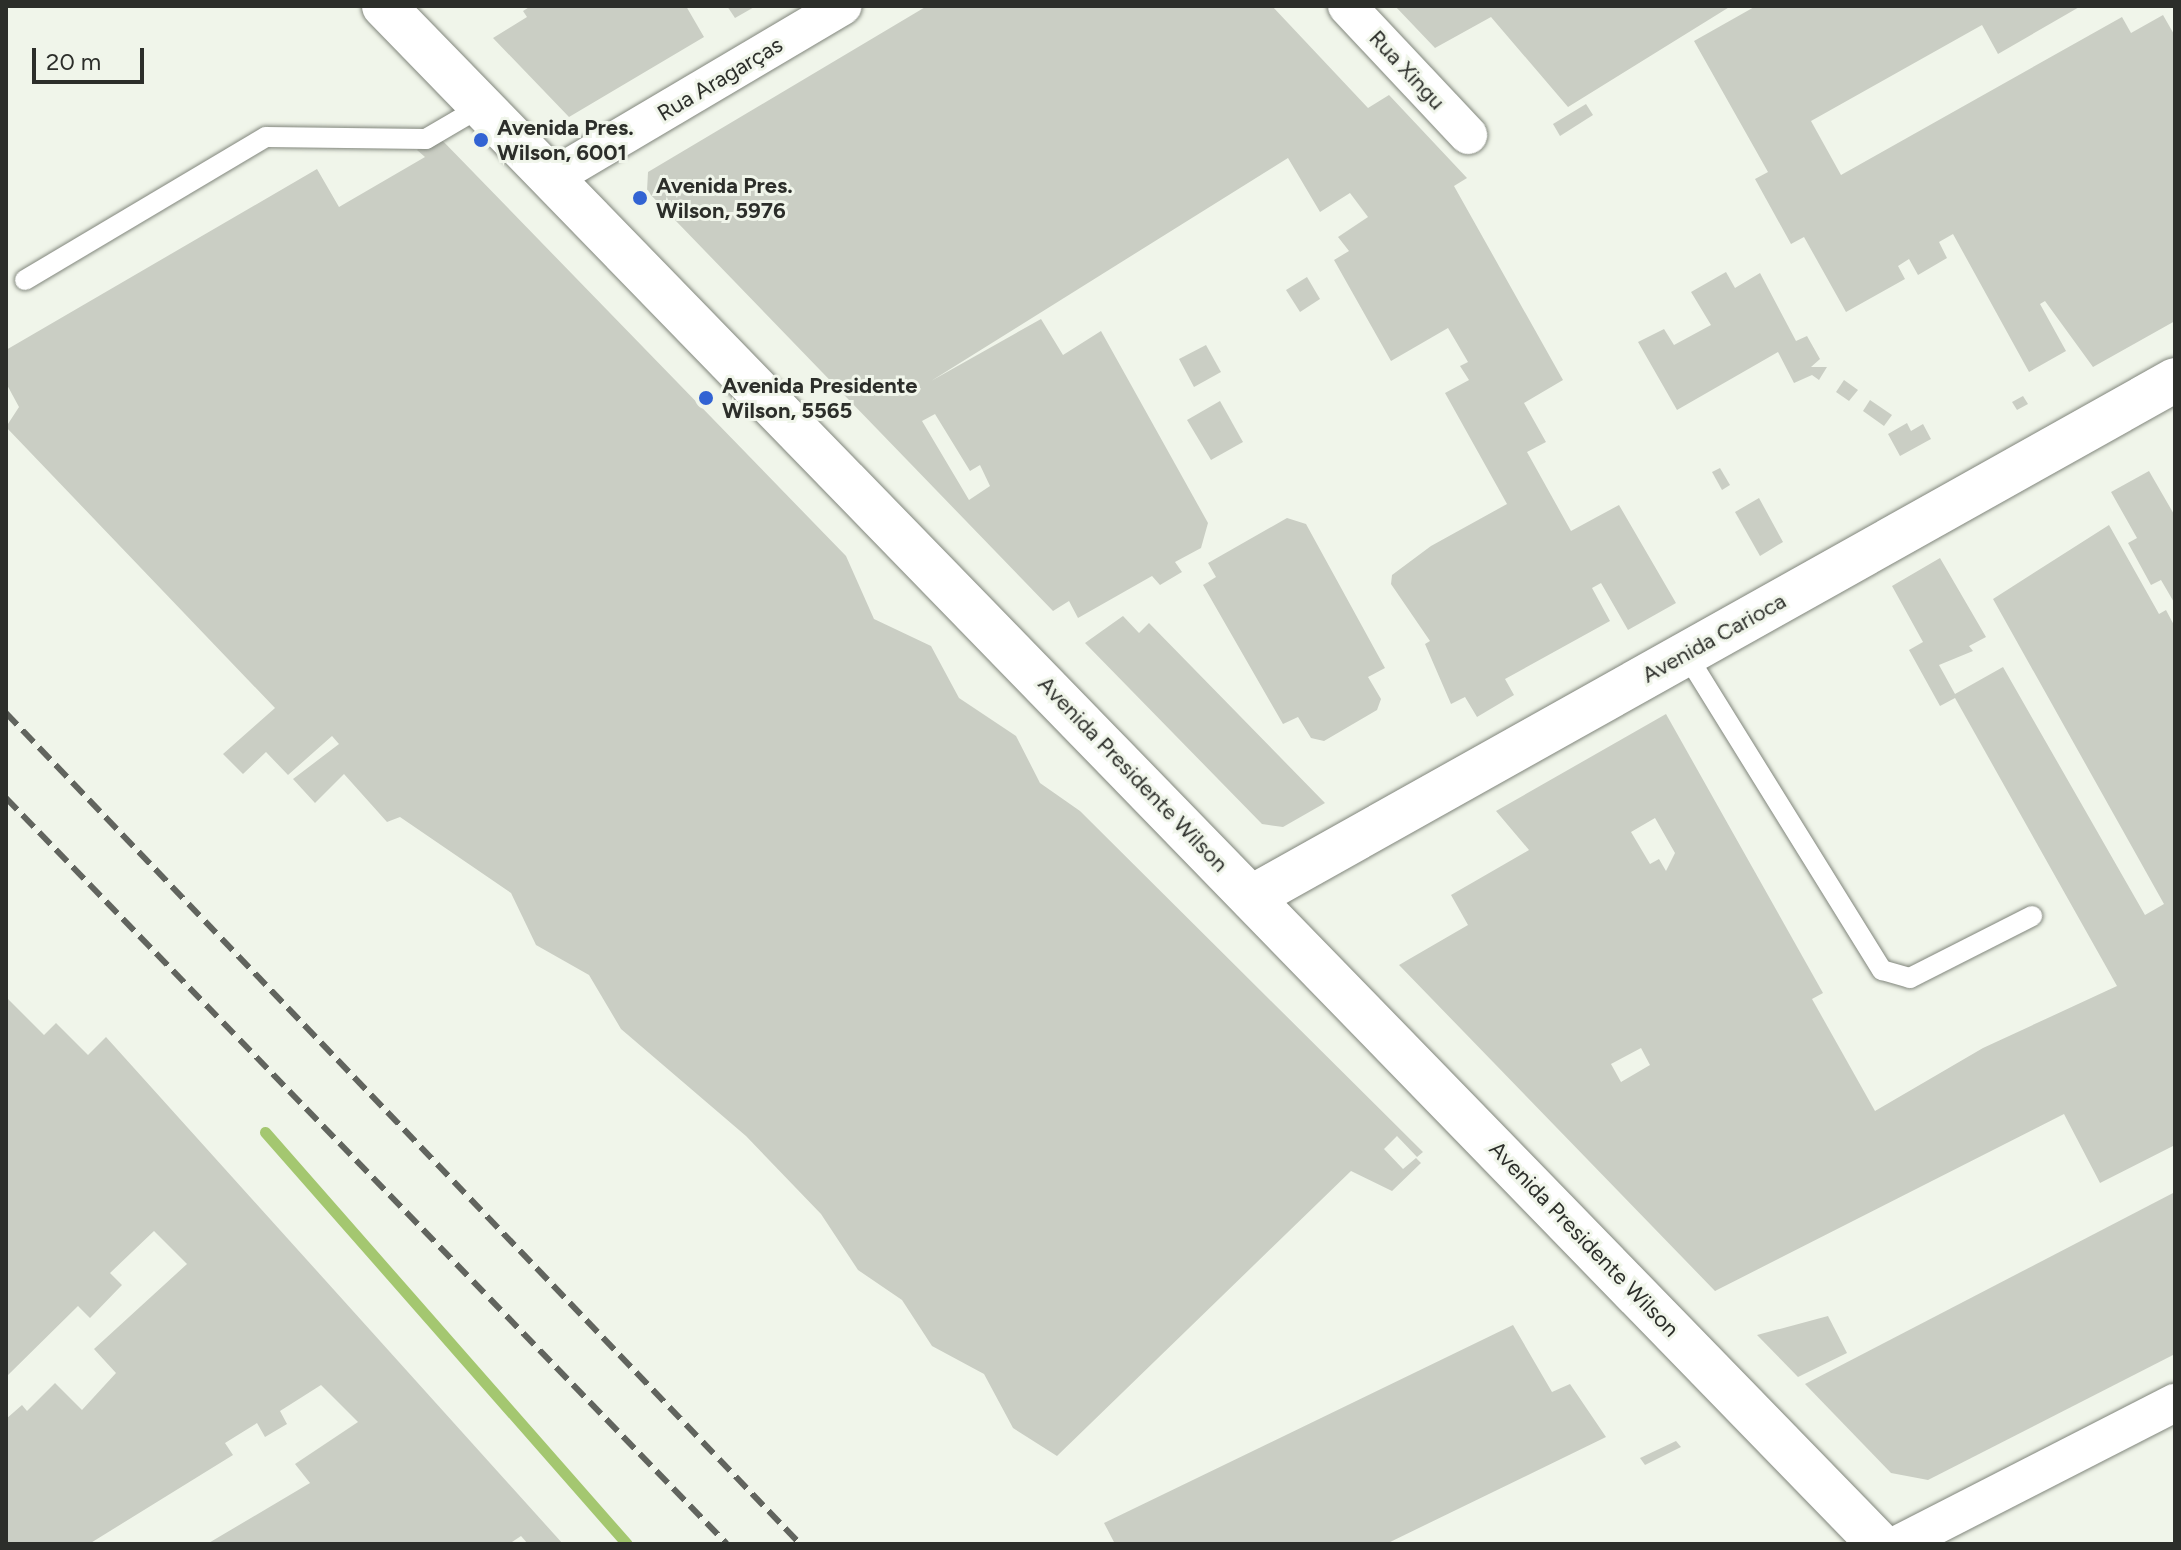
<!DOCTYPE html>
<html>
<head>
<meta charset="utf-8">
<style>
  body { margin:0 }
  #map { position:relative; width:2181px; height:1550px; overflow:hidden; background:#f0f5ea; font-family:Figtree,sans-serif }
  div>[style] { position:absolute }
  .stream>* { height:11px; margin:-5.5px; padding:0 5.5px; transform-origin:5.5px; border-radius:5.5px; background:#a4c770 }
  .building>* { inset:0; background:#cacec4 }
  .roads { filter:drop-shadow(0 0 2px #81867c) drop-shadow(0 0 2px #81867c) }
  .lane>* { height:20px; margin:-10px; padding:0 10px; transform-origin:10px; border-radius:10px; background:#fff }
  .street>* { height:38px; margin:-19px; padding:0 19px; transform-origin:19px; border-radius:19px; background:#fff }
  .secondary>* { height:44px; margin:-22px; padding:0 22px; transform-origin:22px; border-radius:22px; background:#fff }
  .rail>* { height:6px; margin-top:-3px; transform-origin:0; background:repeating-linear-gradient(90deg,#61645e 0 16px,transparent 0 24px) }
  .dots>* { width:22px; height:22px; translate:-50% -50%; box-sizing:border-box; border:4px solid #f0f5ea; border-radius:50% }
  span { translate:-50% -50%; white-space:nowrap; text-align:center; line-height:1.15; -webkit-text-stroke:6px #f0f5ea; paint-order:stroke }
  .street-label { font-size:22px; color:#2c2e2a }
  .poi-label { font-size:22px; color:#2c2e2a; font-weight:700 }
  .left { translate:0 -50%; text-align:left }
  .frame { position:absolute; inset:0; border:8px solid #2c2e2a; pointer-events:none }
  .scale { position:absolute; left:32px; top:48px; width:112px; height:36px; box-sizing:border-box; border:4px solid #2c2e2a; border-top:0; padding-left:10px; font-size:24px; line-height:28px; white-space:nowrap; color:#2c2e2a; -webkit-text-stroke:6px #f0f5ea; paint-order:stroke }
</style>
</head>
<body>
<div id="map">
  <div class="stream">
    <i style="left:265px;top:1132px;width:548px;rotate:48.7deg"></i>
  </div>
  <div class="building">
    <i style="clip-path:polygon(531px 6px,686px 6px,704px 37px,569px 117px,493px 38px,527px 17px,523px 11px)"></i>
    <i style="clip-path:polygon(727px 6px,756px 6px,735px 18px)"></i>
    <i style="clip-path:polygon(evenodd,927px 6px,1272px 6px,1368px 108px,1389px 95px,1467px 178px,1454px 186px,1563px 380px,1524px 403px,1546px 442px,1527px 452px,1571px 531px,1619px 505px,1676px 603px,1628px 630px,1601px 583px,1592px 588px,1610px 621px,1505px 679px,1514px 695px,1477px 717px,1465px 697px,1451px 704px,1425px 644px,1430px 641px,1391px 584px,1392px 575px,1431px 546px,1507px 504px,1445px 393px,1469px 380px,1460px 366px,1468px 362px,1448px 328px,1391px 361px,1334px 260px,1349px 251px,1338px 237px,1368px 217px,1350px 193px,1320px 212px,1288px 158px,931px 381px,1041px 319px,1063px 355px,1101px 331px,1208px 523px,1201px 548px,1175px 562px,1182px 572px,1160px 585px,1152px 576px,1078px 618px,1069px 601px,1053px 611px,647px 191px,648px 172px,927px 6px,935px 414px,970px 471px,980px 465px,990px 486px,969px 500px,922px 421px,935px 414px)"></i>
    <i style="clip-path:polygon(1395px 6px,1731px 6px,1568px 107px,1491px 17px,1435px 48px)"></i>
    <i style="clip-path:polygon(1756px 6px,2081px 6px,1998px 54px,1982px 25px,1811px 121px,1841px 175px,2122px 17px,2131px 33px,2163px 15px,2175px 36px,2175px 321px,2093px 367px,2045px 301px,2040px 304px,2066px 351px,2029px 372px,1953px 234px,1939px 242px,1947px 258px,1918px 275px,1909px 259px,1898px 266px,1905px 279px,1846px 312px,1804px 237px,1791px 244px,1755px 179px,1768px 172px,1694px 41px)"></i>
    <i style="clip-path:polygon(1586px 104px,1593px 115px,1560px 136px,1553px 124px)"></i>
    <i style="clip-path:polygon(439px 137px,846px 556px,874px 619px,931px 646px,959px 698px,1016px 736px,1040px 783px,1080px 811px,1423px 1152px,1417px 1157px,1397px 1136px,1384px 1149px,1403px 1169px,1416px 1158px,1421px 1163px,1392px 1191px,1351px 1171px,1057px 1456px,1013px 1428px,984px 1374px,932px 1346px,902px 1300px,858px 1270px,821px 1214px,746px 1136px,621px 1029px,589px 975px,536px 945px,511px 893px,400px 817px,387px 822px,344px 774px,315px 803px,293px 779px,339px 744px,332px 736px,288px 775px,266px 752px,243px 774px,223px 754px,275px 708px,6px 427px,19px 407px,6px 383px,6px 350px,317px 169px,339px 207px,425px 157px,417px 150px)"></i>
    <i style="clip-path:polygon(1726px 272px,1735px 288px,1760px 273px,1796px 341px,1807px 336px,1820px 359px,1811px 367px,1827px 367px,1819px 380px,1812px 375px,1794px 383px,1778px 352px,1677px 410px,1638px 342px,1664px 329px,1674px 345px,1711px 325px,1691px 292px)"></i>
    <i style="clip-path:polygon(1307px 277px,1320px 299px,1300px 312px,1286px 290px)"></i>
    <i style="clip-path:polygon(1206px 345px,1221px 372px,1194px 387px,1179px 359px)"></i>
    <i style="clip-path:polygon(1844px 380px,1858px 390px,1849px 401px,1836px 392px)"></i>
    <i style="clip-path:polygon(2023px 396px,2028px 404px,2017px 410px,2012px 402px)"></i>
    <i style="clip-path:polygon(1870px 400px,1892px 415px,1884px 426px,1863px 411px)"></i>
    <i style="clip-path:polygon(1220px 401px,1243px 442px,1211px 460px,1187px 420px)"></i>
    <i style="clip-path:polygon(1907px 423px,1911px 431px,1923px 424px,1931px 439px,1900px 456px,1888px 434px)"></i>
    <i style="clip-path:polygon(1720px 468px,1730px 485px,1722px 490px,1712px 472px)"></i>
    <i style="clip-path:polygon(2149px 471px,2175px 516px,2175px 604px,2161px 580px,2151px 585px,2128px 543px,2137px 538px,2111px 492px)"></i>
    <i style="clip-path:polygon(1759px 498px,1783px 542px,1760px 556px,1735px 512px)"></i>
    <i style="clip-path:polygon(1287px 518px,1306px 524px,1385px 668px,1368px 677px,1381px 699px,1377px 710px,1324px 741px,1311px 738px,1298px 717px,1283px 724px,1203px 585px,1216px 577px,1208px 563px)"></i>
    <i style="clip-path:polygon(evenodd,2109px 525px,2159px 614px,2166px 610px,2175px 627px,2175px 1145px,2100px 1183px,2064px 1114px,1715px 1291px,1399px 965px,1468px 925px,1451px 895px,1529px 850px,1496px 811px,1666px 714px,1823px 993px,1812px 999px,1875px 1111px,1983px 1048px,2117px 986px,1955px 698px,1940px 706px,1909px 650px,1923px 642px,1892px 586px,1940px 558px,1986px 637px,1969px 646px,1973px 651px,1939px 665px,1955px 694px,2003px 667px,2145px 915px,2164px 904px,1993px 599px,2109px 525px,1655px 818px,1675px 853px,1666px 871px,1659px 859px,1650px 864px,1631px 832px,1655px 818px,2109px 525px,1641px 1048px,1650px 1065px,1621px 1082px,1611px 1064px,1641px 1048px)"></i>
    <i style="clip-path:polygon(1123px 616px,1139px 633px,1149px 623px,1325px 803px,1283px 827px,1262px 824px,1085px 643px)"></i>
    <i style="clip-path:polygon(6px 997px,44px 1035px,56px 1023px,88px 1055px,106px 1037px,563px 1544px,528px 1544px,521px 1536px,509px 1544px,207px 1544px,310px 1483px,295px 1464px,358px 1422px,321px 1385px,280px 1411px,287px 1424px,265px 1437px,257px 1423px,225px 1443px,233px 1455px,89px 1544px,6px 1544px,6px 1419px,22px 1405px,27px 1411px,55px 1383px,82px 1410px,116px 1373px,94px 1349px,187px 1264px,154px 1231px,110px 1273px,122px 1285px,90px 1318px,78px 1306px,6px 1377px)"></i>
    <i style="clip-path:polygon(2175px 1192px,2175px 1354px,1928px 1480px,1891px 1473px,1805px 1384px)"></i>
    <i style="clip-path:polygon(1828px 1316px,1847px 1353px,1798px 1377px,1757px 1335px)"></i>
    <i style="clip-path:polygon(1513px 1325px,1552px 1392px,1570px 1384px,1606px 1437px,1386px 1544px,1115px 1544px,1104px 1523px)"></i>
    <i style="clip-path:polygon(1676px 1441px,1681px 1447px,1645px 1465px,1640px 1458px)"></i>
  </div>
  <div class="roads">
    <div class="lane">
      <i style="left:25px;top:280px;width:280px;rotate:-30.7deg"></i>
      <i style="left:266px;top:137px;width:160px;rotate:0.7deg"></i>
      <i style="left:426px;top:139px;width:69px;rotate:-30.3deg"></i>
      <i style="left:1686px;top:654px;width:372px;rotate:58.2deg"></i>
      <i style="left:1882px;top:970px;width:29px;rotate:16deg"></i>
      <i style="left:1910px;top:978px;width:137px;rotate:-26.9deg"></i>
    </div>
    <div class="street">
      <i style="left:1347px;top:6px;width:177px;rotate:46.8deg"></i>
      <i style="left:555px;top:176px;width:334px;rotate:-30.6deg"></i>
      <i style="left:1899px;top:1544px;width:310px;rotate:-27.1deg"></i>
    </div>
    <div class="secondary">
      <i style="left:384px;top:6px;width:2145px;rotate:45.81deg"></i>
      <i style="left:1252px;top:897px;width:1058px;rotate:-29.25deg"></i>
    </div>
  </div>
  <div class="rail">
    <i style="left:6px;top:713px;width:1149px;rotate:46.3deg"></i>
    <i style="left:6px;top:798px;width:1037px;rotate:45.98deg"></i>
  </div>
  <div class="dots">
    <i style="left:481px;top:140px;background:#3263d3"></i>
    <i style="left:640px;top:198px;background:#3263d3"></i>
    <i style="left:706px;top:398px;background:#3263d3"></i>
  </div>
  <div class="street-label">
    <span style="left:1407px;top:70px;rotate:47deg">Rua Xingu</span>
    <span style="left:720px;top:79px;rotate:-31deg">Rua Aragarças</span>
    <span style="left:1714px;top:638px;rotate:-29deg">Avenida Carioca</span>
    <span style="left:1133px;top:774px;rotate:46deg">Avenida Presidente Wilson</span>
    <span style="left:1584px;top:1239px;rotate:46deg">Avenida Presidente Wilson</span>
  </div>
  <div class="poi-label">
    <span class="left" style="left:497px;top:140px">Avenida Pres.<br>Wilson, 6001</span>
    <span class="left" style="left:656px;top:198px">Avenida Pres.<br>Wilson, 5976</span>
    <span class="left" style="left:722px;top:398px">Avenida Presidente<br>Wilson, 5565</span>
  </div>
  <div class="frame"></div>
  <div class="scale">20 m</div>
</div>
</body>
</html>
